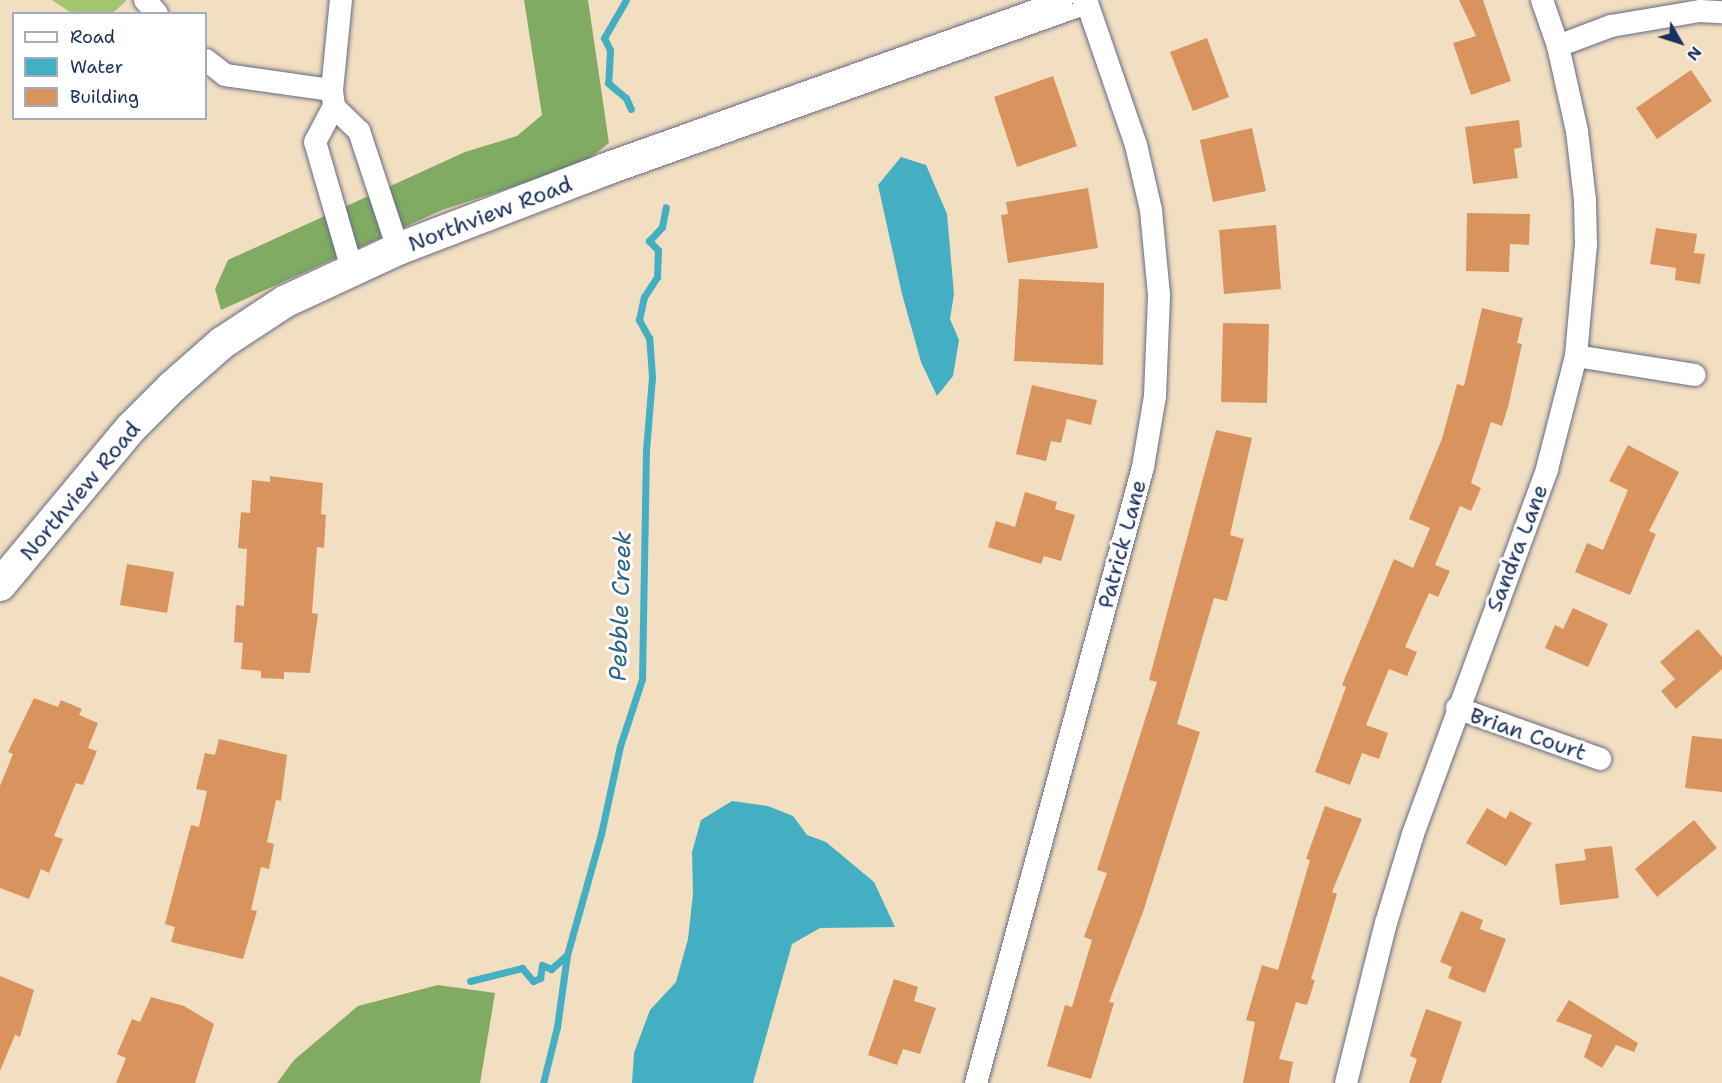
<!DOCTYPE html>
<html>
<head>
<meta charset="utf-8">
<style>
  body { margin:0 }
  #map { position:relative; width:1722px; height:1083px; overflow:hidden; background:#f2dec1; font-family:"Shantell Sans",sans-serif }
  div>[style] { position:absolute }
  .green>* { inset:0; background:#a2c670 }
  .forest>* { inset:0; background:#81ab62 }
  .water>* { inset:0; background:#44afc2 }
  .stream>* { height:7px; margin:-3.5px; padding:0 3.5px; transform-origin:3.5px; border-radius:3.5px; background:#44afc2 }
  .building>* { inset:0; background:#d8935f }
  .roads { filter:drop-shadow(0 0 2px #666c81) drop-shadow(0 0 2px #666c81) }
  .street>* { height:22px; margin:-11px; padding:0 11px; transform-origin:11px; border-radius:11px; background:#fff }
  .secondary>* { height:32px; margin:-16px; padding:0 16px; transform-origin:16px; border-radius:16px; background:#fff }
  span { translate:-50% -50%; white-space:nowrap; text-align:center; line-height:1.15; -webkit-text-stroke:6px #fff; paint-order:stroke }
  .street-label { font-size:22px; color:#1b2f5e }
  .water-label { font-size:24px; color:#2b6286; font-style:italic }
  .legend { position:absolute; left:12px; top:12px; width:195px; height:108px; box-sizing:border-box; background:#fff; border:2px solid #a4acbf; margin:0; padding:8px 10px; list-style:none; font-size:18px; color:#1b2f5e }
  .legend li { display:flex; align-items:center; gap:12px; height:30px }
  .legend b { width:30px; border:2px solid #a4acbf }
  .north { position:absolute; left:1650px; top:12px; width:60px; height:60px; -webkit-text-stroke:4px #fff; paint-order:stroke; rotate:129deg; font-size:16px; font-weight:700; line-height:24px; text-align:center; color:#1b2f5e }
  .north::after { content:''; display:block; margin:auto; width:21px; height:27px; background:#1b2f5e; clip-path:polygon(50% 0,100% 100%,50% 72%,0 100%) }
</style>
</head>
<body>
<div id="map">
  <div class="green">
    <i style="clip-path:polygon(52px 0,127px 0,113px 13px,73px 14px)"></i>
  </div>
  <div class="forest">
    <i style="clip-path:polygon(524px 0,588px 0,609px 143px,582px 164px,442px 210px,221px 310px,215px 289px,228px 260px,465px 152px,517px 136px,542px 115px)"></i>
    <i style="clip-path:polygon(438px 985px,495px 993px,480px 1083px,277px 1083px,294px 1060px,358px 1006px)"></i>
  </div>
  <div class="water">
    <i style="clip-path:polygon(901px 157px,926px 165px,947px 214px,954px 294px,950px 319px,959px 340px,953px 376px,937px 396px,921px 362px,902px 294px,878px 185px)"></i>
    <i style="clip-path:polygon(732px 801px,768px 806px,793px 816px,807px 835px,826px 842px,874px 882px,895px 927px,820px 928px,792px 944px,753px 1083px,632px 1083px,634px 1053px,650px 1010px,676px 982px,688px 939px,693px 894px,692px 852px,701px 820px)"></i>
  </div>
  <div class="stream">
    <i style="left:626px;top:0;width:44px;rotate:120.1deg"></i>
    <i style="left:604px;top:38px;width:13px;rotate:63deg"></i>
    <i style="left:610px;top:50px;width:33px;rotate:93deg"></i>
    <i style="left:608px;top:83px;width:23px;rotate:40deg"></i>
    <i style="left:626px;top:98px;width:12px;rotate:66deg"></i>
    <i style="left:470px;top:981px;width:54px;rotate:-14deg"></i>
    <i style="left:522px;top:968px;width:17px;rotate:50deg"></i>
    <i style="left:533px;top:981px;width:8px;rotate:-23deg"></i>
    <i style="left:540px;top:978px;width:13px;rotate:-81deg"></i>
    <i style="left:542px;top:965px;width:10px;rotate:24deg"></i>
    <i style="left:551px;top:969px;width:21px;rotate:-41deg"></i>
    <i style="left:543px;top:1083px;width:58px;rotate:-76deg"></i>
    <i style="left:557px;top:1027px;width:73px;rotate:-82.1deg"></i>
    <i style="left:567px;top:955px;width:126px;rotate:-74.3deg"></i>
    <i style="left:601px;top:834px;width:90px;rotate:-77.8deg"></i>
    <i style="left:620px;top:746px;width:71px;rotate:-71.8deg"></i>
    <i style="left:642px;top:679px;width:229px;rotate:-89deg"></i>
    <i style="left:646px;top:450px;width:73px;rotate:-85.3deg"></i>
    <i style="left:652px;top:377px;width:39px;rotate:-94deg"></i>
    <i style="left:649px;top:338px;width:21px;rotate:-119deg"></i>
    <i style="left:639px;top:320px;width:24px;rotate:-78deg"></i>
    <i style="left:644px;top:297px;width:24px;rotate:-57deg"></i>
    <i style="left:657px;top:277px;width:27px;rotate:-88deg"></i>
    <i style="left:658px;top:250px;width:13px;rotate:-135deg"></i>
    <i style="left:649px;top:241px;width:19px;rotate:-47deg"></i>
    <i style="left:662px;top:227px;width:20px;rotate:-79deg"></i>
  </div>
  <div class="building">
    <i style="clip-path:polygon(1459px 0,1483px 0,1511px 81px,1471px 95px,1453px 43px,1476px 36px)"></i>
    <i style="clip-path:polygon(1207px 38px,1229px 97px,1193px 111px,1170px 52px)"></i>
    <i style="clip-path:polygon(1691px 70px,1712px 101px,1657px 139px,1636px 108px)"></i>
    <i style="clip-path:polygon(1053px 76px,1077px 146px,1017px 167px,994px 97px)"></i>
    <i style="clip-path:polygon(1519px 120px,1522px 147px,1514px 149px,1518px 178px,1473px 184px,1465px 127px)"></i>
    <i style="clip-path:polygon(1252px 128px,1266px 191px,1213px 202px,1200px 140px)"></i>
    <i style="clip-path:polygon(1088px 188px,1098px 248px,1008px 263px,1001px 215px,1008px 214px,1006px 202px)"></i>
    <i style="clip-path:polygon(1467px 213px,1530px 214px,1529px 245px,1510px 244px,1509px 272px,1466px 271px)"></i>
    <i style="clip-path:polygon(1276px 225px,1281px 289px,1224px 294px,1219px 230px)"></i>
    <i style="clip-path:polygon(1656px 228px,1697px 234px,1694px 253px,1705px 254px,1700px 284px,1675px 280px,1676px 268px,1650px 264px)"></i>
    <i style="clip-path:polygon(1019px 279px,1104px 283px,1103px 365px,1014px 361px)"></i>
    <i style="clip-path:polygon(1482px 308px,1523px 318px,1517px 343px,1522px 344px,1508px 407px,1502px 426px,1491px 422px,1471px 483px,1481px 488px,1471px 511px,1460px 506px,1435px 565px,1450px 571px,1438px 597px,1429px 593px,1405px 647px,1417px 652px,1407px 676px,1389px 669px,1366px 725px,1388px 733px,1379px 759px,1362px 753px,1350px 785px,1315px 772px,1346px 687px,1342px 685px,1394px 559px,1413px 568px,1430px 528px,1409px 519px,1442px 439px,1457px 384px,1464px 386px)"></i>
    <i style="clip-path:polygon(1223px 323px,1269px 324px,1267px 403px,1221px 402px)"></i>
    <i style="clip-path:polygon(1032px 385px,1097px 400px,1091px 425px,1067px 419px,1061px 443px,1051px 441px,1046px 461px,1016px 454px)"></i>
    <i style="clip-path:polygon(1216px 430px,1252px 438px,1230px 535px,1244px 539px,1227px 601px,1214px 598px,1177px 724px,1200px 732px,1143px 912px,1109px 1002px,1114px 1003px,1091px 1079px,1047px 1066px,1065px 1005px,1072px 1007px,1092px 940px,1084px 937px,1107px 873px,1097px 870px,1157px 682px,1149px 680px)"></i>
    <i style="clip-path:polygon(1628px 445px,1679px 472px,1649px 531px,1656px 534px,1630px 595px,1575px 572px,1587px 543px,1603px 550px,1628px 490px,1609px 481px)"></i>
    <i style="clip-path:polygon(270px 476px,323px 483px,321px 514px,326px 515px,324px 548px,317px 547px,312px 613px,318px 614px,310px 673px,284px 672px,284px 679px,261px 678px,261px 671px,241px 669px,243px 643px,234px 642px,236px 605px,244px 606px,247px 549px,238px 548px,241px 512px,250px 513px,252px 480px,270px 482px)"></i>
    <i style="clip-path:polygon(1025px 492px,1057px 502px,1055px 509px,1075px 515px,1061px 561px,1044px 556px,1041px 564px,988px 547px,996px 521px,1015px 527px)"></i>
    <i style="clip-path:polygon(127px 564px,174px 572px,167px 613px,120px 605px)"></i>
    <i style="clip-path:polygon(1573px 608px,1608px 624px,1588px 667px,1545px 648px,1555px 625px,1563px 629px)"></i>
    <i style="clip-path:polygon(1698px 629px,1722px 657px,1722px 669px,1676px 709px,1661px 691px,1675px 679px,1660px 662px)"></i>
    <i style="clip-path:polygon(34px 698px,58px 707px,61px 700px,82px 709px,79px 715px,98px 723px,88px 748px,97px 751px,83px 785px,76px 783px,54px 836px,63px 839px,49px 873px,41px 869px,29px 899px,0 888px,0 786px,13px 754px,8px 752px)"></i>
    <i style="clip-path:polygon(1692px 736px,1722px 739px,1722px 792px,1685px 788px)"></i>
    <i style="clip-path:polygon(219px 739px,287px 755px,281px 801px,276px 800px,267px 842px,274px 844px,269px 869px,261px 867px,251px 910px,257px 911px,243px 959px,171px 942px,175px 927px,165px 924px,191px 825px,199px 827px,207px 791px,196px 789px,205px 753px,215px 755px)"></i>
    <i style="clip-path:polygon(1325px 806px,1362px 819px,1332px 892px,1337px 894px,1311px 979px,1315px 980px,1307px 1005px,1296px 1002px,1279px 1059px,1293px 1062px,1289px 1083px,1243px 1083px,1255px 1022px,1246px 1020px,1262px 965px,1278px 970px,1310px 860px,1306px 859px)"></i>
    <i style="clip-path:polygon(1487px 808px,1506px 819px,1510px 811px,1532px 823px,1506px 866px,1466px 843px)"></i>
    <i style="clip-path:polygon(1694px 820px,1717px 848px,1657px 897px,1635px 869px)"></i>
    <i style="clip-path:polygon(1612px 846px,1619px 898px,1560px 905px,1555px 864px,1586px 860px,1584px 849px)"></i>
    <i style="clip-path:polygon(1461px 911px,1483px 920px,1480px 929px,1506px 939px,1485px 993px,1448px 978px,1452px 967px,1440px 962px)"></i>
    <i style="clip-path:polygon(0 976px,34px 990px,20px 1037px,15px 1035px,0 1071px)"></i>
    <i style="clip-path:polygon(894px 979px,918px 987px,914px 1001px,936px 1008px,920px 1054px,903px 1049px,897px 1065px,868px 1055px)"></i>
    <i style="clip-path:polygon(151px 997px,184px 1006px,214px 1024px,195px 1083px,116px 1083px,126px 1058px,117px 1054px,132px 1019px,140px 1022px)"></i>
    <i style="clip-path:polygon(1569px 1000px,1638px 1043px,1634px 1052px,1616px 1045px,1602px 1068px,1584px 1057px,1592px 1035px,1556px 1021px)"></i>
    <i style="clip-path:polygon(1426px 1009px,1462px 1022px,1441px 1083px,1409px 1083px,1417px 1059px,1410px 1056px)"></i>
  </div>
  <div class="roads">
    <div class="street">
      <i style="left:145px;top:0;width:18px;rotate:49deg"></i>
      <i style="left:1558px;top:46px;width:57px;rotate:-20.7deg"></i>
      <i style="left:1611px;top:26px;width:90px;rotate:-9.6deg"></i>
      <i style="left:1700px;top:11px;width:22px;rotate:3deg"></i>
      <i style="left:206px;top:60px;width:24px;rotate:38deg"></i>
      <i style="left:225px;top:75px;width:108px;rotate:8deg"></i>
      <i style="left:334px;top:105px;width:15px;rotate:-98deg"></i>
      <i style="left:332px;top:90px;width:90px;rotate:-84.3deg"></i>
      <i style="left:352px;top:269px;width:132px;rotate:-106.2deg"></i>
      <i style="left:315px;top:142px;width:40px;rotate:-62deg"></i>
      <i style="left:334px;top:107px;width:35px;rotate:44deg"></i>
      <i style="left:359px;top:131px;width:124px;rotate:71.7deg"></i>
      <i style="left:1576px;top:356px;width:120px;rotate:9.1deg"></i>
      <i style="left:1457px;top:708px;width:152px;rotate:19.6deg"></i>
      <i style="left:976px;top:1083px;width:638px;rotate:-74.83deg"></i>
      <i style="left:1143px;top:467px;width:72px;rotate:-80.4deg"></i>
      <i style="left:1155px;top:396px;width:101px;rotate:-87.7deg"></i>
      <i style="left:1159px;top:295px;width:85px;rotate:-95.4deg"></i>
      <i style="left:1151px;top:210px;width:67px;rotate:-103deg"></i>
      <i style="left:1136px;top:145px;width:153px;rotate:-109deg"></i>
      <i style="left:1346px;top:1083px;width:165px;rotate:-76deg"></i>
      <i style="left:1386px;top:923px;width:93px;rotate:-73.1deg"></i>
      <i style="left:1413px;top:834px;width:389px;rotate:-69.8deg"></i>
      <i style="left:1547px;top:469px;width:117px;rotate:-75.6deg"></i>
      <i style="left:1576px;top:356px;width:111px;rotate:-84.9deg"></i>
      <i style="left:1586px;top:245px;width:45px;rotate:-91.3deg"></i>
      <i style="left:1585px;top:200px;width:69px;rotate:-96.6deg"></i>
      <i style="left:1577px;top:131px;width:87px;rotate:-102.6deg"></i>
      <i style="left:1558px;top:46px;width:49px;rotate:-109.2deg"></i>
    </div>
    <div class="secondary">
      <i style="left:0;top:585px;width:204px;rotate:-50.2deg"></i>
      <i style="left:131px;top:428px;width:58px;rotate:-45deg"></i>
      <i style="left:172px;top:387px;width:67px;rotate:-41.3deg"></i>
      <i style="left:222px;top:343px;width:77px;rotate:-33.3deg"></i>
      <i style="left:286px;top:301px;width:123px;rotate:-24.9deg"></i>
      <i style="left:398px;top:249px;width:223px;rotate:-21deg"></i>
      <i style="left:606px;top:169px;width:503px;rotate:-19.62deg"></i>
    </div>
  </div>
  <div class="street-label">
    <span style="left:490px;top:214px;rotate:-21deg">Northview Road</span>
    <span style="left:80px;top:491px;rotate:-50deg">Northview Road</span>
    <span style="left:1122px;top:544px;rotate:-75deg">Patrick Lane</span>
    <span style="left:1517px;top:548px;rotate:-69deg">Sandra Lane</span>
    <span style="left:1528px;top:734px;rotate:19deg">Brian Court</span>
  </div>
  <div class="water-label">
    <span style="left:621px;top:606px;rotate:-88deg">Pebble Creek</span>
  </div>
  <ul class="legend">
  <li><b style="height:8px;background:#fff"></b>Road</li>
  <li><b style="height:16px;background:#44afc2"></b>Water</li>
  <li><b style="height:16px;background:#d8935f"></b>Building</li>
  </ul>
  <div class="north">N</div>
</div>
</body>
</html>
